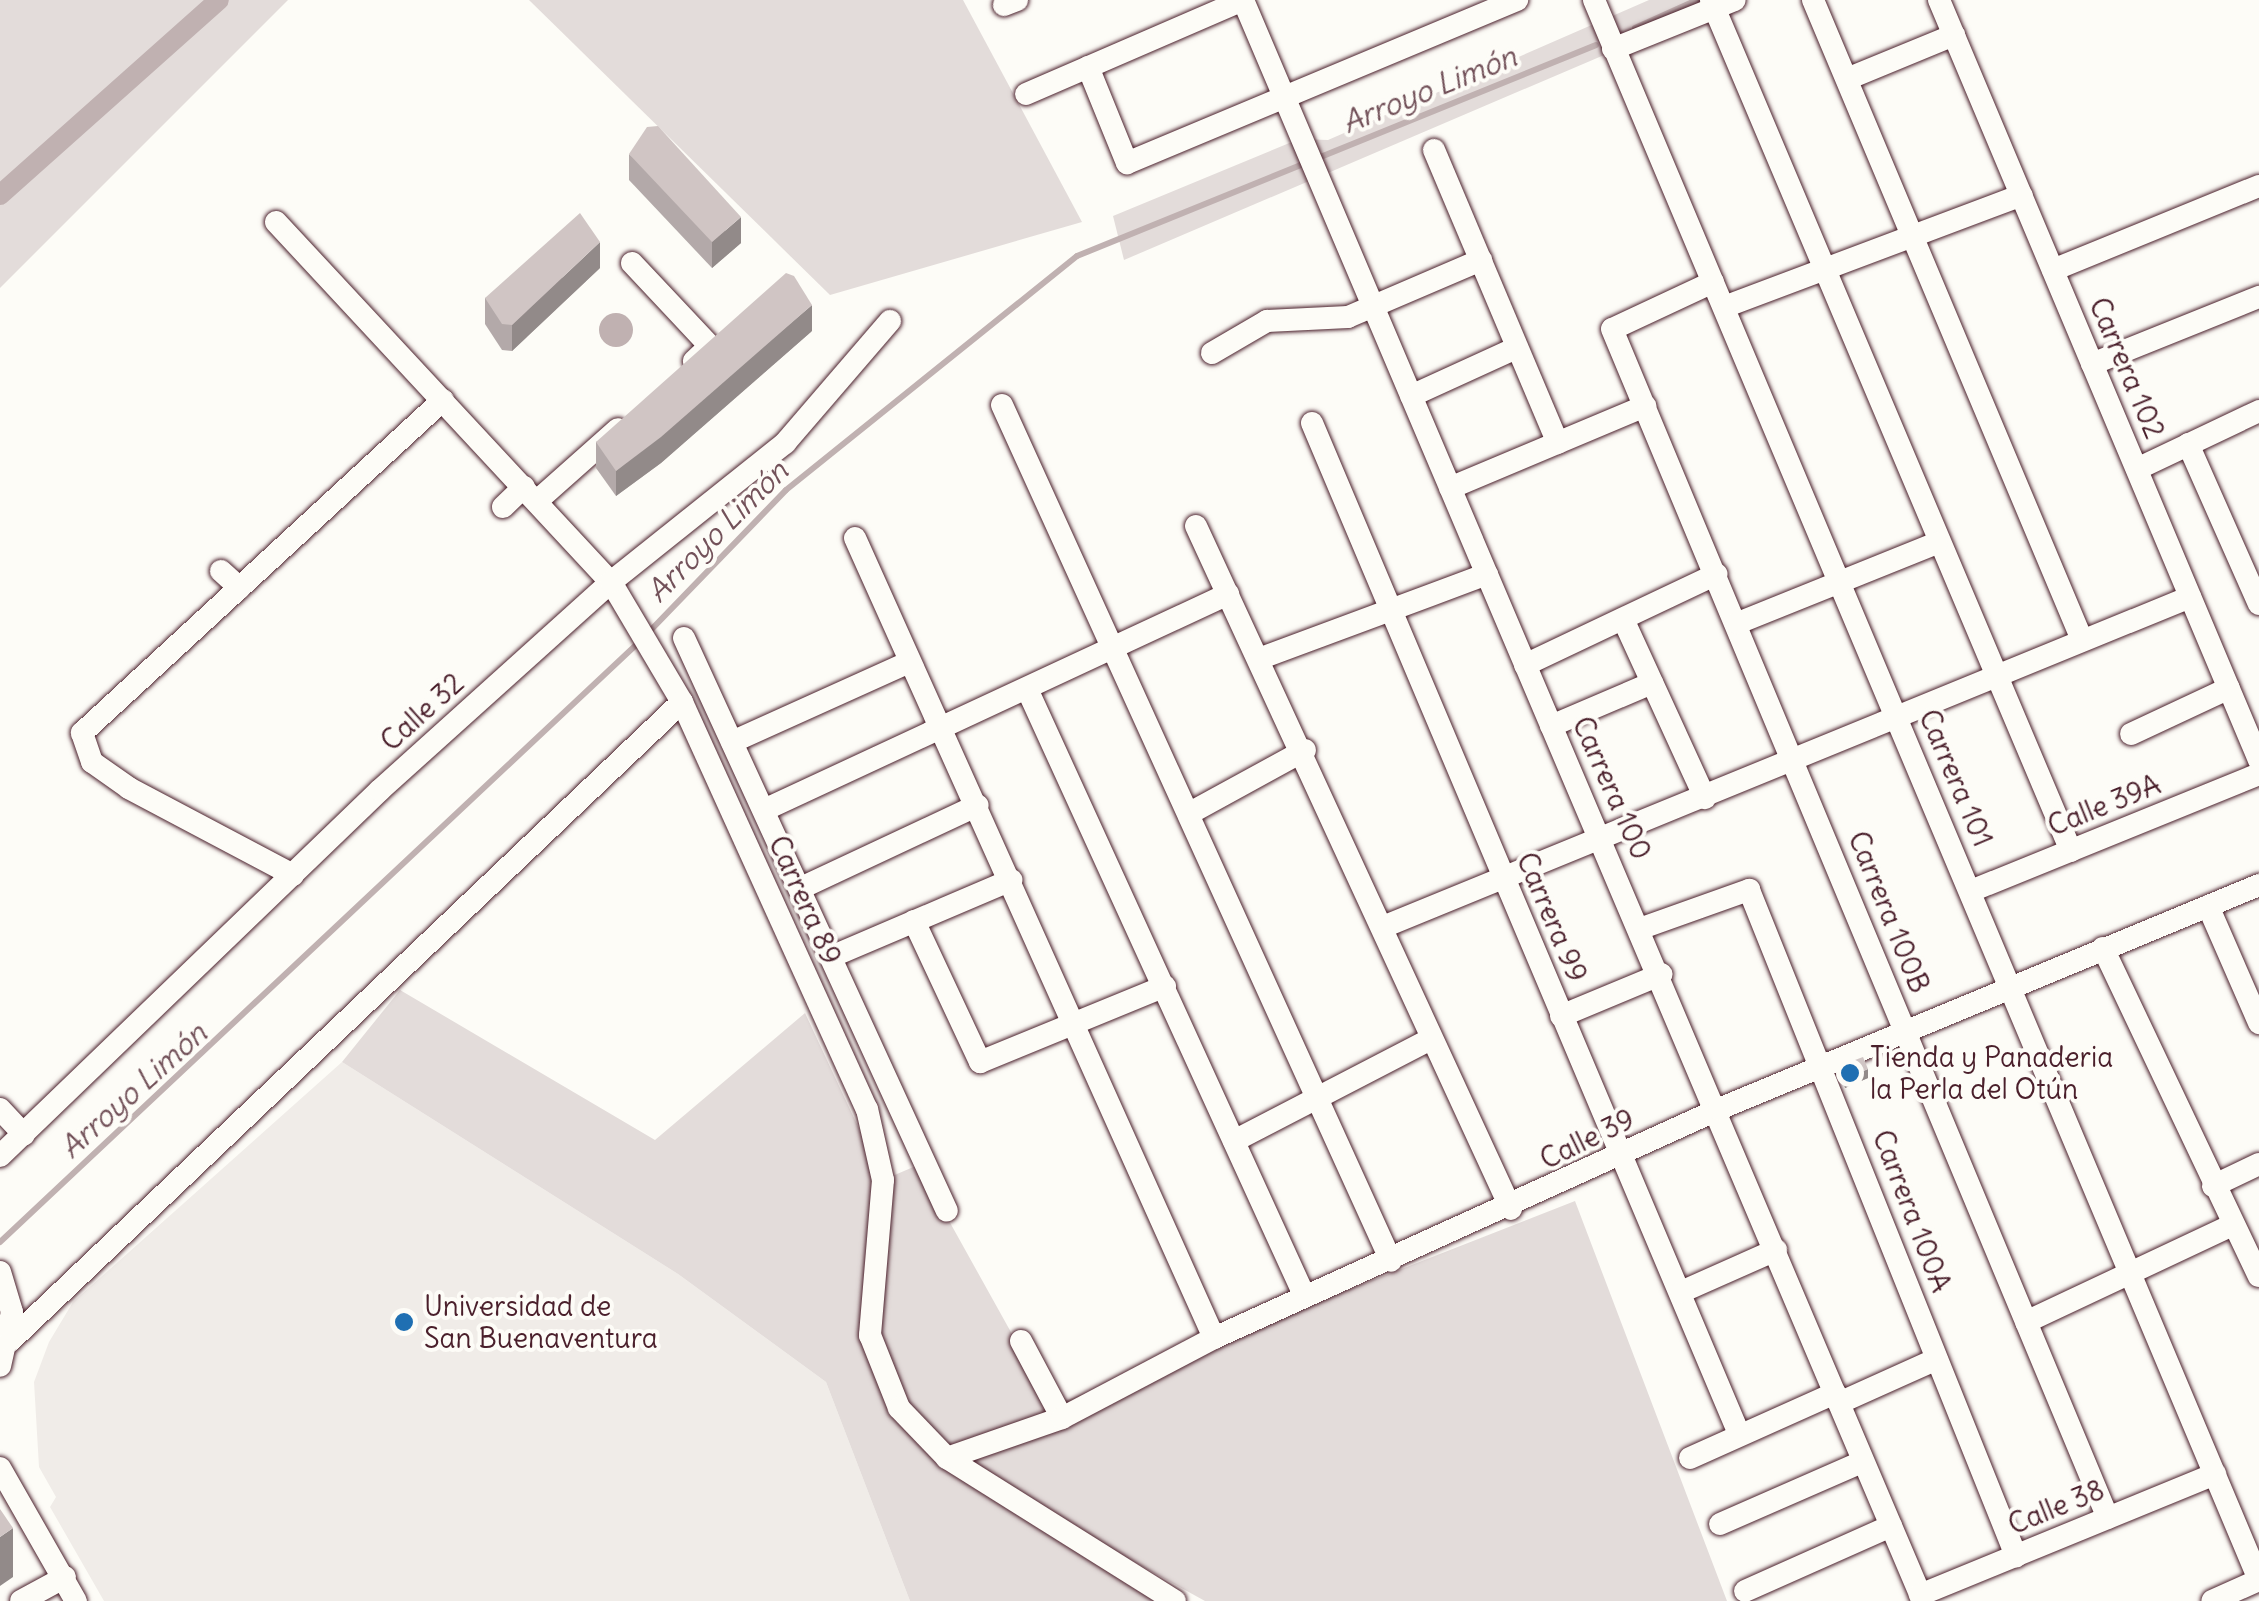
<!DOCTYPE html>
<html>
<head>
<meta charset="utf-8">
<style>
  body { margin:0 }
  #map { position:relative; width:2259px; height:1601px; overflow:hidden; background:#fdfcf7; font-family:Delius,sans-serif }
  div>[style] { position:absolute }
  .built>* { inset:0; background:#f0ece8 }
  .green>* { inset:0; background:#e3dcda }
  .water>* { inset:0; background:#c0b1b1 }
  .round { border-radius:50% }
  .stream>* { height:6px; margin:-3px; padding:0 3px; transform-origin:3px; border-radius:3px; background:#c0b1b1 }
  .canal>* { height:20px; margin:-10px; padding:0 10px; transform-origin:10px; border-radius:10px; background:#c0b1b1 }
  .roads { filter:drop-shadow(0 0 2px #4a1f2b) drop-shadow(0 0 2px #4a1f2b) }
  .minor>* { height:22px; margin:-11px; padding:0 11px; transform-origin:11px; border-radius:11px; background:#fdfcf7 }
  .wall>* { inset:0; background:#b3a9a9 }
  .shaded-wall>* { inset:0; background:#928a89 }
  .building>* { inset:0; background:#d0c5c4 }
  .dots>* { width:28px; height:28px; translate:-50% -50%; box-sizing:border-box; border:5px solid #fdfcf7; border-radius:50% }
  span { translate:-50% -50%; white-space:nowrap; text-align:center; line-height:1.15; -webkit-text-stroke:8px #fdfcf7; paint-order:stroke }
  .street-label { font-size:28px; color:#4a1f2b }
  .poi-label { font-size:28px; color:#4a1f2b }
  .left { translate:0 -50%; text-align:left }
  .water-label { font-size:30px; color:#73525a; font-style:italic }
</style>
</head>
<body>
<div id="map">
  <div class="built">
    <i style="clip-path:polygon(342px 1062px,678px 1274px,826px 1382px,910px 1601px,104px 1601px,50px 1507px,56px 1497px,39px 1467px,34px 1382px,49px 1342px,73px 1302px)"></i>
  </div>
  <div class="green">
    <i style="clip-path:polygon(0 0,288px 0,0 288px)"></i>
    <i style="clip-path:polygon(529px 0,963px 0,1082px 222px,830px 295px)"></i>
    <i style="clip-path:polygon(1649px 0,1733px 0,1124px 260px,1113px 216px,1299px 139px,1328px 140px)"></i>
    <i style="clip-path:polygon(400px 990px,655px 1140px,805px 1013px,883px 1180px,918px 1165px,1052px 1406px,1575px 1201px,1727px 1601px,1205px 1601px,993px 1484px,1175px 1601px,910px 1601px,826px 1382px,678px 1274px,342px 1062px)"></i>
  </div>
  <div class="water">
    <i class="round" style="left:599px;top:313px;width:34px;height:34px"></i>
  </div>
  <div class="stream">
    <i style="left:1635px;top:28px;width:68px;rotate:-24.3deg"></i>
    <i style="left:647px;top:634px;width:200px;rotate:-46deg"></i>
    <i style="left:786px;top:490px;width:373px;rotate:-38.8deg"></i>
    <i style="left:1077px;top:256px;width:560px;rotate:-22.12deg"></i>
    <i style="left:0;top:1242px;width:875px;rotate:-43.19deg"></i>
  </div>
  <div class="canal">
    <i style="left:0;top:195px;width:293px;rotate:-41.7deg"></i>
  </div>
  <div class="roads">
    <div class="minor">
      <i style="left:1243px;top:0;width:1739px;rotate:66.99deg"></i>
      <i style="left:1594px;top:0;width:1714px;rotate:67.17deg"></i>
      <i style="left:2259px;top:1580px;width:51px;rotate:155.9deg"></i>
      <i style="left:1711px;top:0;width:924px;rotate:67.07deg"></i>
      <i style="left:1813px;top:0;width:694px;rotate:67.2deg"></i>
      <i style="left:1939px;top:0;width:825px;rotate:67.17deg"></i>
      <i style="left:1004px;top:5px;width:14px;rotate:-21deg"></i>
      <i style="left:1613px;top:49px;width:131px;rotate:-21.9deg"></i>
      <i style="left:1088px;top:67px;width:104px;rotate:67.9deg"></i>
      <i style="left:1127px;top:163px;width:423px;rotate:-22.7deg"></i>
      <i style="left:1847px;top:79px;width:116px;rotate:-22.4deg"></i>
      <i style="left:1026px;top:94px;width:236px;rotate:-23.4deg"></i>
      <i style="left:1434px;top:150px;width:318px;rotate:67.1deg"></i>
      <i style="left:276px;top:222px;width:492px;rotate:47.1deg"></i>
      <i style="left:611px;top:582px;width:139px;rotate:59.4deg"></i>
      <i style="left:682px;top:702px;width:447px;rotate:65.6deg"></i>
      <i style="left:867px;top:1109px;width:73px;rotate:77.3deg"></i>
      <i style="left:883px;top:1180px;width:156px;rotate:94.8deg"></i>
      <i style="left:870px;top:1335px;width:79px;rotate:68.3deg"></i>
      <i style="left:899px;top:1408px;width:69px;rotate:46.2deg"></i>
      <i style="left:947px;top:1458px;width:269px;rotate:32.1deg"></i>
      <i style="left:632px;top:263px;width:114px;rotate:46.8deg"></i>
      <i style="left:710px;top:346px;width:22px;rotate:137deg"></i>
      <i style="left:2053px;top:270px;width:222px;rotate:-22.2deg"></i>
      <i style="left:1713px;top:282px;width:111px;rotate:155deg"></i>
      <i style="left:1612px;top:329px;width:1288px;rotate:67.36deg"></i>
      <i style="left:1724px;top:307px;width:318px;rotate:-20.6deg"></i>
      <i style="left:1212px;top:353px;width:64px;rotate:-30.2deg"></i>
      <i style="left:1267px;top:321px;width:81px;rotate:-2.8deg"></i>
      <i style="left:1348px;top:317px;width:145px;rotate:-23.2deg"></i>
      <i style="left:2092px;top:364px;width:180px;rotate:-21.9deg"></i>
      <i style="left:1411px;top:396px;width:115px;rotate:-24.6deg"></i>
      <i style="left:1002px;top:405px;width:940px;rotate:65.56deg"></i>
      <i style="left:1312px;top:423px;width:1097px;rotate:67.1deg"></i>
      <i style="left:2188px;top:444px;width:175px;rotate:66.1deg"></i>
      <i style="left:2137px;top:469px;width:135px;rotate:-25.4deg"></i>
      <i style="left:1450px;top:488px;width:212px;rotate:-22.8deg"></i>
      <i style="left:537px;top:501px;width:108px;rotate:-41.6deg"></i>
      <i style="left:503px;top:507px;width:29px;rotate:-44deg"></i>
      <i style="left:1196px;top:526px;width:752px;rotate:65.24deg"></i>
      <i style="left:855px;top:538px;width:877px;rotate:65.83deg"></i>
      <i style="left:221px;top:571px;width:25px;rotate:42deg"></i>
      <i style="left:1623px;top:619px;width:197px;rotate:65.4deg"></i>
      <i style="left:1738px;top:623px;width:214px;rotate:-21.9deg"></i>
      <i style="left:684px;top:638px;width:630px;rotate:65.35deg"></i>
      <i style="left:1264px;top:657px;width:238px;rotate:-20.4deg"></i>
      <i style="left:1525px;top:665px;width:212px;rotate:-25.4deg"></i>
      <i style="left:1028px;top:691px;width:666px;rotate:65.44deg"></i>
      <i style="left:1551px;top:726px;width:110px;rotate:-23.1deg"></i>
      <i style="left:2131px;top:734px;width:108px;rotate:-25.1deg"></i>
      <i style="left:732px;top:742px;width:194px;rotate:-24.3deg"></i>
      <i style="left:764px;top:810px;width:512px;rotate:-24.96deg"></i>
      <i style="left:1190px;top:813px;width:131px;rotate:-28.7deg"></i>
      <i style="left:293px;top:875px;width:186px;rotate:-152.1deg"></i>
      <i style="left:129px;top:788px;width:45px;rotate:-144.9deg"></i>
      <i style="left:92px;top:762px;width:31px;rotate:-109deg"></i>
      <i style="left:82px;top:733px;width:491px;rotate:-42.7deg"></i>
      <i style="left:801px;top:888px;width:195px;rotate:-25.1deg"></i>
      <i style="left:1971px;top:891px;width:311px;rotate:-22.1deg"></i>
      <i style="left:2208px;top:906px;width:128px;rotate:66.4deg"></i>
      <i style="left:914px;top:921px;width:156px;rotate:64.9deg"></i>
      <i style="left:980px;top:1062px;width:200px;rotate:-22.3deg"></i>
      <i style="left:1383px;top:927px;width:872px;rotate:-22.24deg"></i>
      <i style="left:1642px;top:928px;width:114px;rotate:-19.6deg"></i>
      <i style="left:1749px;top:890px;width:718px;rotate:68.15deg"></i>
      <i style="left:2103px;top:948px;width:363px;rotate:64.6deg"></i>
      <i style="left:833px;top:956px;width:194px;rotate:-23.1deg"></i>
      <i style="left:1561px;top:1016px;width:109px;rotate:-22.6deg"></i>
      <i style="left:0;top:1109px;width:35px;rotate:47deg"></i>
      <i style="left:1234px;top:1141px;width:220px;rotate:-27.4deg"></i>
      <i style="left:0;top:1156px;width:528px;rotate:-43.92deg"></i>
      <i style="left:380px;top:790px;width:311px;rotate:-42deg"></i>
      <i style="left:611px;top:582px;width:223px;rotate:-38.6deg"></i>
      <i style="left:785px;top:443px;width:161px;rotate:-49.3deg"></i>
      <i style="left:2213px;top:1186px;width:51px;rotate:-25.6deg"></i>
      <i style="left:0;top:1272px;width:42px;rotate:73.3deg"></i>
      <i style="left:12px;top:1312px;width:55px;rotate:102.5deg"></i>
      <i style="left:1681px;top:1292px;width:104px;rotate:-23.9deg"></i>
      <i style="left:2026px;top:1322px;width:228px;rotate:-25.2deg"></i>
      <i style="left:10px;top:1341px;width:927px;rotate:-43.56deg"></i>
      <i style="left:1021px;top:1341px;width:87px;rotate:62deg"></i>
      <i style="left:1839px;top:1403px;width:107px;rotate:-24.2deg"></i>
      <i style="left:947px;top:1458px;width:122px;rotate:-19.2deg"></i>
      <i style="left:1062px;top:1418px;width:172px;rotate:-27.8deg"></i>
      <i style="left:1214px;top:1338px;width:554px;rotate:-24.39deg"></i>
      <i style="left:1719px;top:1109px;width:585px;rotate:-22.53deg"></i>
      <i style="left:1690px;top:1458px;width:159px;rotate:-24.1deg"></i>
      <i style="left:0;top:1468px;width:153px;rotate:60.3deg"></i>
      <i style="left:1720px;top:1524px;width:155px;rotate:-23.6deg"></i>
      <i style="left:1745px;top:1591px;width:160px;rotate:-24deg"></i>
      <i style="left:1920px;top:1595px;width:319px;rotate:-22.3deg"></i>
      <i style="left:21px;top:1601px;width:50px;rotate:-28.6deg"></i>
    </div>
  </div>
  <div class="wall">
    <i style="clip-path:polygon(629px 154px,741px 243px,712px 268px,629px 180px)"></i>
    <i style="clip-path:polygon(600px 268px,512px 351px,502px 350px,485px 324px,485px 298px)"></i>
    <i style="clip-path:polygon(812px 331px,661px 463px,616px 496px,596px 468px,596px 442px)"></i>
    <i style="clip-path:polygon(1839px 1066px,1868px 1078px,1845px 1088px,1839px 1075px)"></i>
  </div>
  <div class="shaded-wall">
    <i style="clip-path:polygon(741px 217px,741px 243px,712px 268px,712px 242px)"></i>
    <i style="clip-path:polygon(600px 242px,600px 268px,512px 351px,512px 325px)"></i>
    <i style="clip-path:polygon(812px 305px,812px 331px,661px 463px,616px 496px,616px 471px)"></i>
    <i style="clip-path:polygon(1868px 1069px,1868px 1078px,1845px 1088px,1845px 1079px)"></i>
    <i style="clip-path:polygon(13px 1528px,13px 1577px,0 1586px,0 1537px)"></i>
  </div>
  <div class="building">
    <i style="clip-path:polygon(658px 126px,741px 217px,712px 242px,629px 154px,647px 127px)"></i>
    <i style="clip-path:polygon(580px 213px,600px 242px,512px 325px,502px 324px,485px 298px)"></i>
    <i style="clip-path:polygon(786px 273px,794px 276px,812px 305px,661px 437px,616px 471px,596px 442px)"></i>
    <i style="clip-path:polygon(1863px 1057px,1868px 1069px,1845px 1079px,1839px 1066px)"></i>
    <i style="clip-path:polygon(0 1509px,13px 1528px,0 1537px)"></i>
  </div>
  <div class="dots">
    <i style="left:1850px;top:1073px;background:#1f6fb2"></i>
    <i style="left:404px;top:1322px;background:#1f6fb2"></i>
  </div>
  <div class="street-label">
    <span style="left:2127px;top:368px;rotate:67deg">Carrera 102</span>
    <span style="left:422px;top:712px;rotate:-42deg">Calle 32</span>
    <span style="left:1956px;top:778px;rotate:67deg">Carrera 101</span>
    <span style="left:1612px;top:788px;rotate:66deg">Carrera 100</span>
    <span style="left:2104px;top:805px;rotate:-22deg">Calle 39A</span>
    <span style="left:805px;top:900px;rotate:66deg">Carrera 89</span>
    <span style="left:1889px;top:912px;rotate:68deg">Carrera 100B</span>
    <span style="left:1552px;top:917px;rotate:67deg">Carrera 99</span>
    <span style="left:1587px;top:1139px;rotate:-26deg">Calle 39</span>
    <span style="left:1912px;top:1211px;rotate:69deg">Carrera 100A</span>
    <span style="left:2056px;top:1507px;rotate:-22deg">Calle 38</span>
  </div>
  <div class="poi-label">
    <span class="left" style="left:1870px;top:1073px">Tienda y Panaderia<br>la Perla del Otún</span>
    <span class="left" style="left:424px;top:1322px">Universidad de<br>San Buenaventura</span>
  </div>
  <div class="water-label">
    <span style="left:1429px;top:89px;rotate:-22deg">Arroyo Limón</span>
    <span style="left:717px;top:531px;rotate:-45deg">Arroyo Limón</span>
    <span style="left:133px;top:1090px;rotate:-42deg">Arroyo Limón</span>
  </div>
</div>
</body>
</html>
